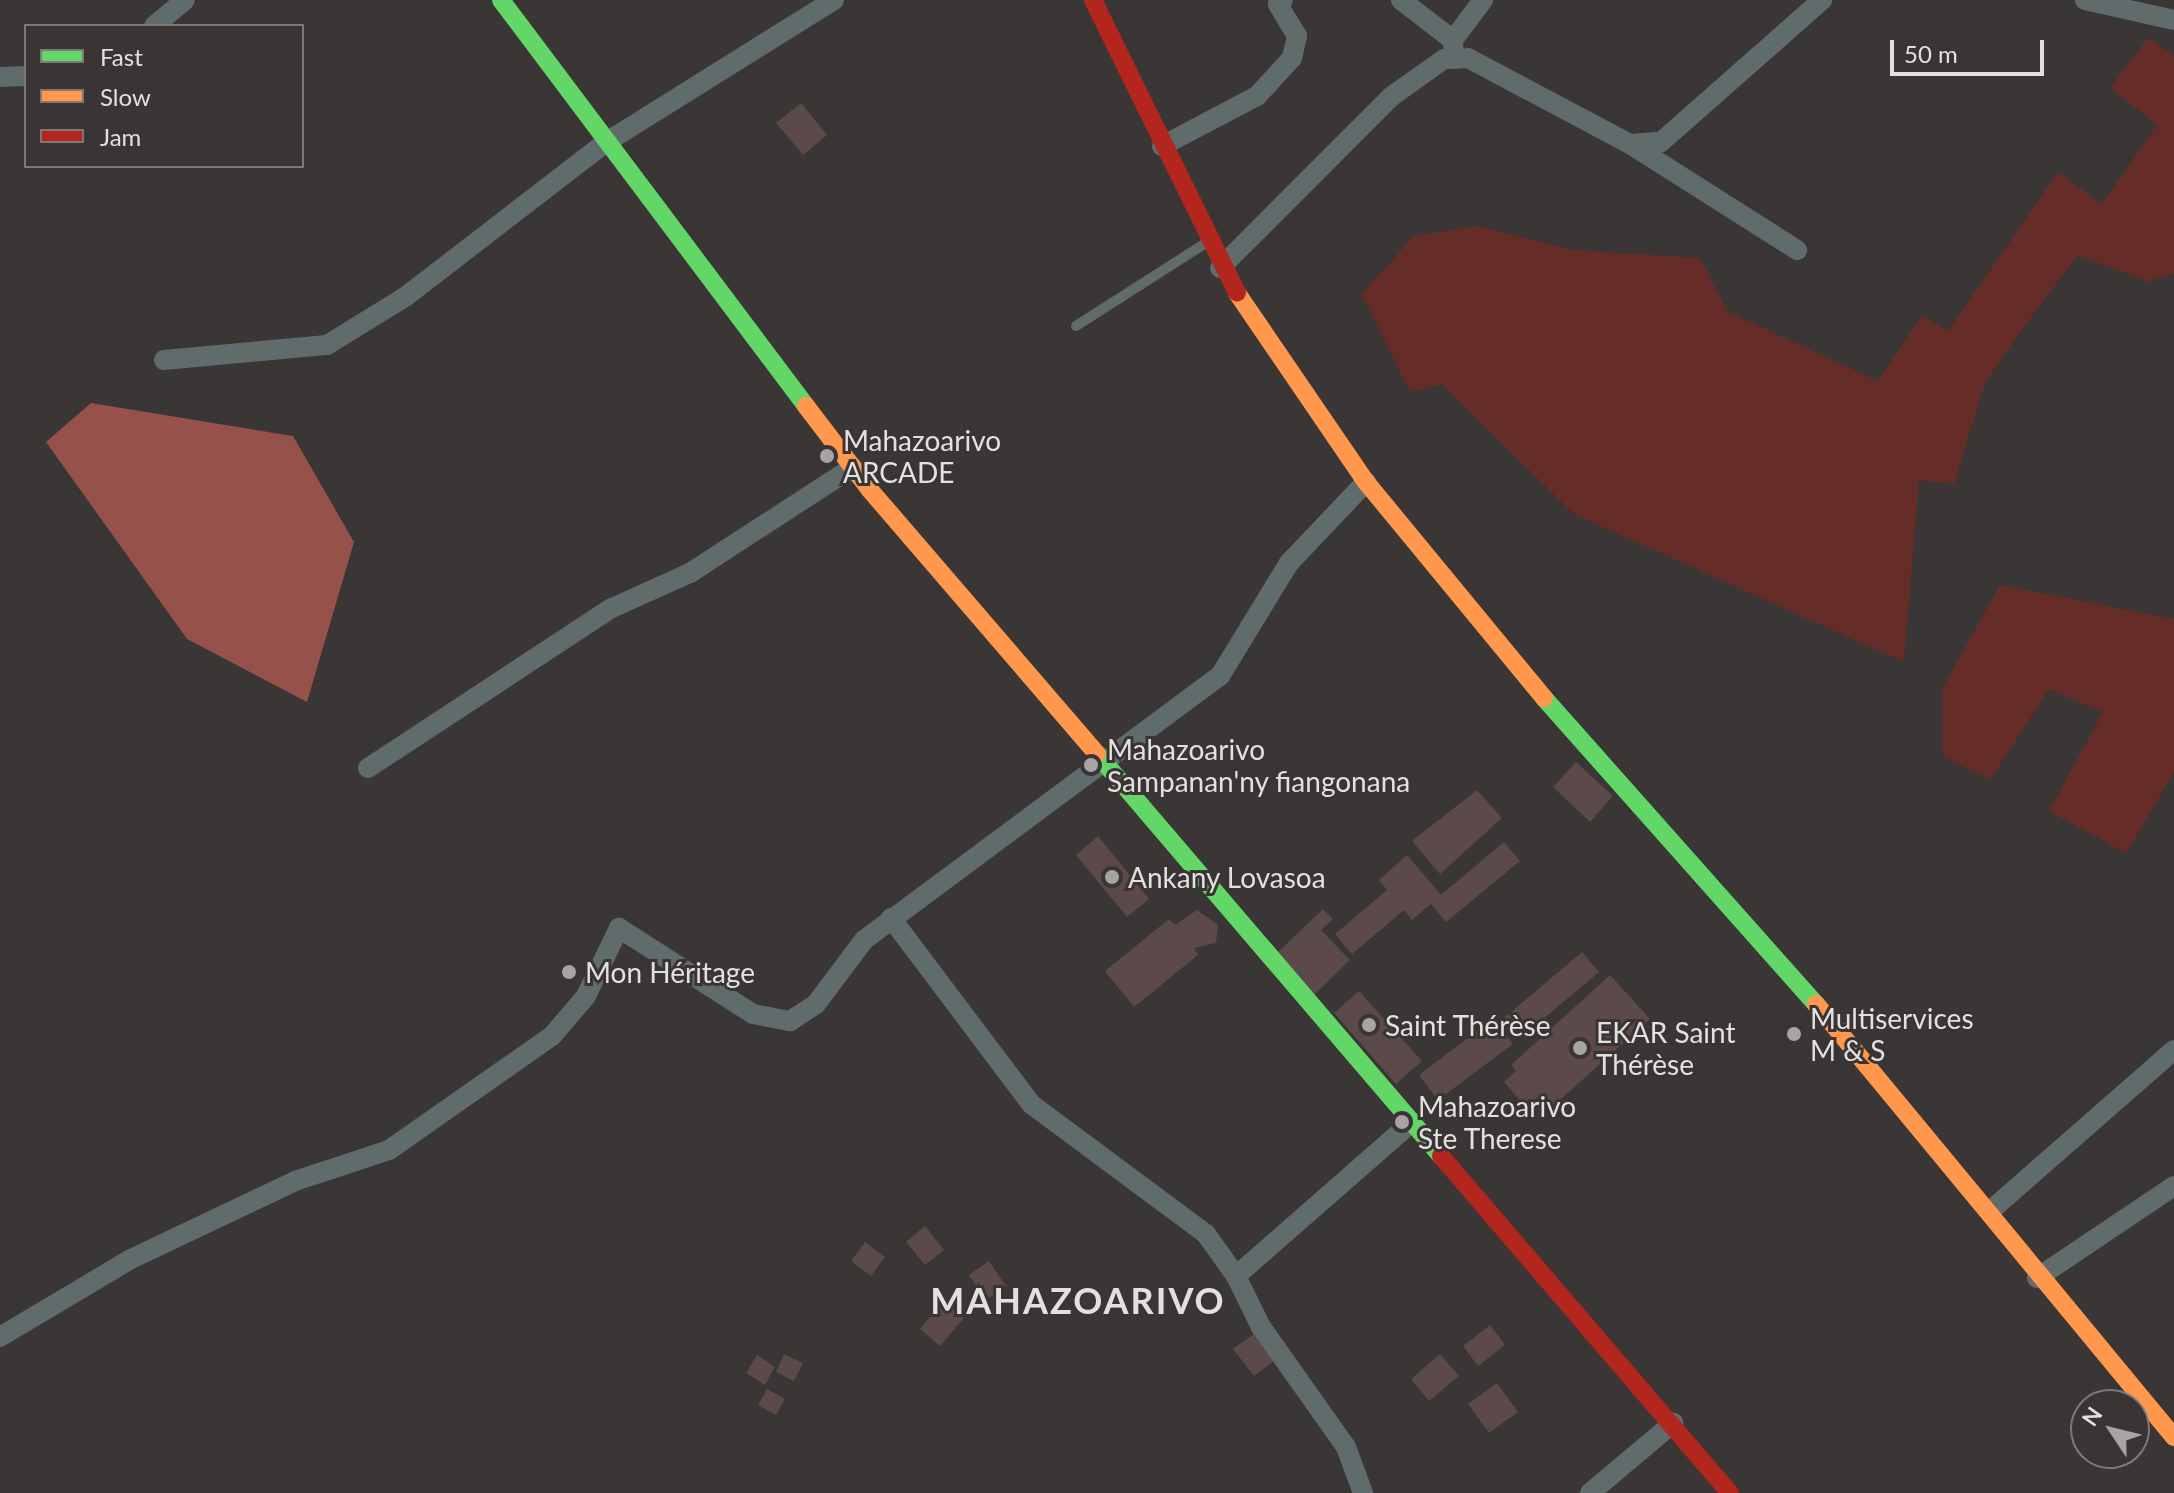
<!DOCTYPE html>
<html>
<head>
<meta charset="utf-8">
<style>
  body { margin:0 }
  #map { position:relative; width:2174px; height:1493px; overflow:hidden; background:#393635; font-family:Lato,sans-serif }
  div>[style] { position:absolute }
  .green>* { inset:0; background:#662c28 }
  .forest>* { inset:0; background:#96514b }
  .building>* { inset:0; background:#5b4a49 }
  .lane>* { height:10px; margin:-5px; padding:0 5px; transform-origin:5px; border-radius:5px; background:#606b6b }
  .street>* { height:20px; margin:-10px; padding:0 10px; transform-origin:10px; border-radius:10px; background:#606b6b }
  .fast>* { height:18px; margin:-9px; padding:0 9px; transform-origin:9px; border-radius:9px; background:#63d668 }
  .slow>* { height:18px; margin:-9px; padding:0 9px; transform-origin:9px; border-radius:9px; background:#ff974d }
  .jam>* { height:18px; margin:-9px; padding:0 9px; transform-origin:9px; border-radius:9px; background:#b3261e }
  .dots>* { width:22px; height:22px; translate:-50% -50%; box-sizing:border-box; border:4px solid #3a3534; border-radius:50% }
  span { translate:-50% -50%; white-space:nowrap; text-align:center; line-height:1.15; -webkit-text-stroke:6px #3a3534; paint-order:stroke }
  .poi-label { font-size:28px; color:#e3e0e0 }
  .left { translate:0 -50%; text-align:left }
  .district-label { font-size:36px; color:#e3e0e0; font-weight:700; letter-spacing:2px }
  .legend { position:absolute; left:24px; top:24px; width:280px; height:144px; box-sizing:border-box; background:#3a3534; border:2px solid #7e7979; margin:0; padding:10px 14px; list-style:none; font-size:24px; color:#e3e0e0 }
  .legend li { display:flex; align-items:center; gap:16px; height:40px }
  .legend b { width:40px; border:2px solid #7e7979 }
  .north { position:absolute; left:2070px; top:1389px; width:80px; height:80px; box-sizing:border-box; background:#3a3534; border:2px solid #7e7979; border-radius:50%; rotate:305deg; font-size:22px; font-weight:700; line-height:32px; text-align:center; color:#e3e0e0 }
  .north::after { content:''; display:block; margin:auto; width:28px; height:36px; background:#a8a4a4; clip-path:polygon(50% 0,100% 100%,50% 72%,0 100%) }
  .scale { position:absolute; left:1890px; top:40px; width:154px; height:36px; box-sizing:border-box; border:4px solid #e3e0e0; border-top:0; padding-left:10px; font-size:24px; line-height:28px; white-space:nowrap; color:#e3e0e0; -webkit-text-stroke:6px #3a3534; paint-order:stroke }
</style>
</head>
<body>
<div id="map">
  <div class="green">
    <i style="clip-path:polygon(2148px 38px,2174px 55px,2174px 273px,2148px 282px,2078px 255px,2017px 336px,1985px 383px,1954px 484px,1919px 480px,1904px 662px,1574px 514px,1442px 384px,1410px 392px,1362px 294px,1414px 236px,1477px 226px,1572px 250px,1700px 258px,1727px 311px,1878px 381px,1922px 315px,1948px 331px,2058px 172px,2102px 204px,2157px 125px,2110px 88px)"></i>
    <i style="clip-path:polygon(2000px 585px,2174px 619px,2174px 772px,2126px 853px,2049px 811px,2103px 712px,2049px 689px,1991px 779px,1943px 757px,1943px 687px)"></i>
  </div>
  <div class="forest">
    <i style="clip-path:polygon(91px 403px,293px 436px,354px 542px,307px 702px,187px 639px,46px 442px)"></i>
  </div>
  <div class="building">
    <i style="clip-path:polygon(801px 103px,827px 135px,803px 155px,776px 123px)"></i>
    <i style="clip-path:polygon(1576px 762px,1613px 796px,1590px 822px,1553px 787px)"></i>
    <i style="clip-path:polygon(1477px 790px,1502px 818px,1440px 874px,1412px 841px)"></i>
    <i style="clip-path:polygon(1098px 836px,1149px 899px,1127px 917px,1076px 855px)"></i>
    <i style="clip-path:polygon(1504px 842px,1520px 861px,1446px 922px,1431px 904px,1412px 920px,1404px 910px,1352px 954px,1335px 934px,1387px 890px,1379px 880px,1407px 855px,1441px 895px)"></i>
    <i style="clip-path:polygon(1323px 909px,1333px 919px,1321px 930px,1350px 960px,1314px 995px,1275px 955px)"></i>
    <i style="clip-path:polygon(1197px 910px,1218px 925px,1216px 943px,1194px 948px,1198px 955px,1134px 1007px,1105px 971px,1169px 919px,1175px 925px)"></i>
    <i style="clip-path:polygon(1582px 952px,1599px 972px,1522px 1037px,1505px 1017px)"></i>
    <i style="clip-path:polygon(1610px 975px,1650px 1019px,1550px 1109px,1539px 1096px,1526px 1107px,1504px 1082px,1516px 1071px,1511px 1065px)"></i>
    <i style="clip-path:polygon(1359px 991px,1422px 1061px,1396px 1084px,1334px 1013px)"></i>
    <i style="clip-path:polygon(1494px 1018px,1513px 1044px,1438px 1100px,1419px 1075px)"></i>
    <i style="clip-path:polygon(925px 1226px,944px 1250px,925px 1265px,906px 1242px)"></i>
    <i style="clip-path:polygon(865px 1242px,885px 1257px,871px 1276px,851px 1261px)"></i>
    <i style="clip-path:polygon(989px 1261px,1006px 1286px,986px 1300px,969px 1275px)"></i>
    <i style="clip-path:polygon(943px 1301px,964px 1318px,940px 1346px,920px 1329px)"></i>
    <i style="clip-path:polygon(1490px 1325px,1505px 1345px,1478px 1366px,1463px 1346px)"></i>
    <i style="clip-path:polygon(1255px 1333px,1275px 1360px,1254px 1376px,1233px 1349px)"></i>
    <i style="clip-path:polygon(784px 1354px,803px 1363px,794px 1381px,776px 1372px)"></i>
    <i style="clip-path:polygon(1440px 1354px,1459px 1376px,1429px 1401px,1411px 1379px)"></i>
    <i style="clip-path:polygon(757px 1355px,775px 1367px,765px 1385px,746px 1373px)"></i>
    <i style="clip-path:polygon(1497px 1383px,1518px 1412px,1489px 1433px,1468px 1404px)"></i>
    <i style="clip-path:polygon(767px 1389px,785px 1399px,776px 1415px,758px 1405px)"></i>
  </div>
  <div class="lane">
    <i style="left:1076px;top:326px;width:154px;rotate:-32.6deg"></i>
  </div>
  <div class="street">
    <i style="left:1401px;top:0;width:66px;rotate:37.6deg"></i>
    <i style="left:1453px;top:40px;width:19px;rotate:87deg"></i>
    <i style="left:2085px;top:0;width:91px;rotate:12.7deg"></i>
    <i style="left:154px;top:26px;width:40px;rotate:-40deg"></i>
    <i style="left:1453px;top:40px;width:50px;rotate:-53.1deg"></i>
    <i style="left:0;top:77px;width:26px;rotate:-2deg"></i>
    <i style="left:1630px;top:144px;width:198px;rotate:32.4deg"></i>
    <i style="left:1162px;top:146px;width:107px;rotate:-27.8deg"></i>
    <i style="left:1257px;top:96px;width:52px;rotate:-47.4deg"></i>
    <i style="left:1292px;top:58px;width:23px;rotate:-77deg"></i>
    <i style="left:1297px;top:36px;width:37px;rotate:-121deg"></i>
    <i style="left:1278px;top:4px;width:6px;rotate:-39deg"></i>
    <i style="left:1220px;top:268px;width:243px;rotate:-45deg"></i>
    <i style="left:1392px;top:96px;width:64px;rotate:-35.4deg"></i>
    <i style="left:1444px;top:59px;width:24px;rotate:-2deg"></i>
    <i style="left:1468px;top:58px;width:183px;rotate:28deg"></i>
    <i style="left:1630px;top:144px;width:31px;rotate:-4deg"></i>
    <i style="left:1661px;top:142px;width:215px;rotate:-41.4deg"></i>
    <i style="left:164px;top:360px;width:164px;rotate:-5.3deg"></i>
    <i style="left:327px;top:345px;width:92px;rotate:-31.6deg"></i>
    <i style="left:405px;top:297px;width:252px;rotate:-37.6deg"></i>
    <i style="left:605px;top:143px;width:270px;rotate:-32deg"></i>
    <i style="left:368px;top:768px;width:292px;rotate:-33.3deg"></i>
    <i style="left:612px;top:608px;width:85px;rotate:-24.2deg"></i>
    <i style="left:690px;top:573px;width:194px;rotate:-33deg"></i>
    <i style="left:891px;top:918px;width:233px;rotate:53deg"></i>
    <i style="left:1031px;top:1104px;width:218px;rotate:36.6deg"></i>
    <i style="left:1206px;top:1234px;width:52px;rotate:54.5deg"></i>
    <i style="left:1990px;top:1211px;width:244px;rotate:-41.2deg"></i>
    <i style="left:2037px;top:1278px;width:165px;rotate:-33.9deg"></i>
    <i style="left:0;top:1337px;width:152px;rotate:-30.8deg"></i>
    <i style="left:131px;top:1259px;width:182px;rotate:-25.4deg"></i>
    <i style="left:295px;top:1181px;width:99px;rotate:-18.3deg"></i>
    <i style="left:389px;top:1150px;width:199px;rotate:-35deg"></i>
    <i style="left:552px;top:1036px;width:52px;rotate:-49.6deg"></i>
    <i style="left:586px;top:996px;width:76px;rotate:-64.1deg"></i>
    <i style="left:619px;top:928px;width:159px;rotate:32.7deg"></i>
    <i style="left:753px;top:1014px;width:38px;rotate:11deg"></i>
    <i style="left:790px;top:1021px;width:31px;rotate:-33deg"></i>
    <i style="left:816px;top:1004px;width:80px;rotate:-53.1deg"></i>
    <i style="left:864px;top:940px;width:443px;rotate:-36.6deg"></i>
    <i style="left:1220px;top:676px;width:132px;rotate:-58.6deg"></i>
    <i style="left:1289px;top:563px;width:112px;rotate:-46.5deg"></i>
    <i style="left:1363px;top:1493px;width:49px;rotate:-110.3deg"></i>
    <i style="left:1346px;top:1447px;width:147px;rotate:-125.3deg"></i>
    <i style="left:1261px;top:1327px;width:57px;rotate:-116.1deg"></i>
    <i style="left:1236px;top:1276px;width:234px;rotate:-41.2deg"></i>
    <i style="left:1590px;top:1493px;width:109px;rotate:-40.1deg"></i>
  </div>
  <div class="fast">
    <i style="left:501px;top:0;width:508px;rotate:53.08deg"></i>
    <i style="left:1544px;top:698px;width:409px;rotate:48.4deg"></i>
    <i style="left:1097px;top:754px;width:529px;rotate:49.45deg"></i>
  </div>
  <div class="slow">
    <i style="left:1237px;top:293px;width:229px;rotate:55.7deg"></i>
    <i style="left:1366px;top:482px;width:280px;rotate:50.5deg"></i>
    <i style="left:806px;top:406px;width:106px;rotate:52.7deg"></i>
    <i style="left:870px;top:490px;width:348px;rotate:49.3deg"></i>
    <i style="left:1816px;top:1004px;width:562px;rotate:50.42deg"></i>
  </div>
  <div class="jam">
    <i style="left:1093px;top:0;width:326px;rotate:63.8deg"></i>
    <i style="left:1441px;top:1156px;width:444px;rotate:49.4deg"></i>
  </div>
  <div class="dots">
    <i style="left:827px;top:456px;background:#a8a4a4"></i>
    <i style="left:1091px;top:765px;background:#a8a4a4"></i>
    <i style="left:1112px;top:877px;background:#a8a4a4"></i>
    <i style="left:569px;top:972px;background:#a8a4a4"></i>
    <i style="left:1369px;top:1025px;background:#a8a4a4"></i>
    <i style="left:1794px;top:1034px;background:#a8a4a4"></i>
    <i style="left:1580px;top:1048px;background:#a8a4a4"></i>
    <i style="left:1402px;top:1122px;background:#a8a4a4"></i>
  </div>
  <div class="poi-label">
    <span class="left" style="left:843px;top:456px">Mahazoarivo<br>ARCADE</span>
    <span class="left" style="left:1107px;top:765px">Mahazoarivo<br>Sampanan'ny fiangonana</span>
    <span class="left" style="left:1128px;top:877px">Ankany Lovasoa</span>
    <span class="left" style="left:585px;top:972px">Mon Héritage</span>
    <span class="left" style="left:1810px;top:1034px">Multiservices<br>M &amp; S</span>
    <span class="left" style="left:1385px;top:1025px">Saint Thérèse</span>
    <span class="left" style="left:1596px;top:1048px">EKAR Saint<br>Thérèse</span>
    <span class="left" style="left:1418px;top:1122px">Mahazoarivo<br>Ste Therese</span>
  </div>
  <div class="district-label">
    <span style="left:1078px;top:1301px">MAHAZOARIVO</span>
  </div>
  <ul class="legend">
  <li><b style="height:10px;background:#63d668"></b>Fast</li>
  <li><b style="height:10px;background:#ff974d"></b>Slow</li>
  <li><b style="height:10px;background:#b3261e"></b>Jam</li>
  </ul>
  <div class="north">N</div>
  <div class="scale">50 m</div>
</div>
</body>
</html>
